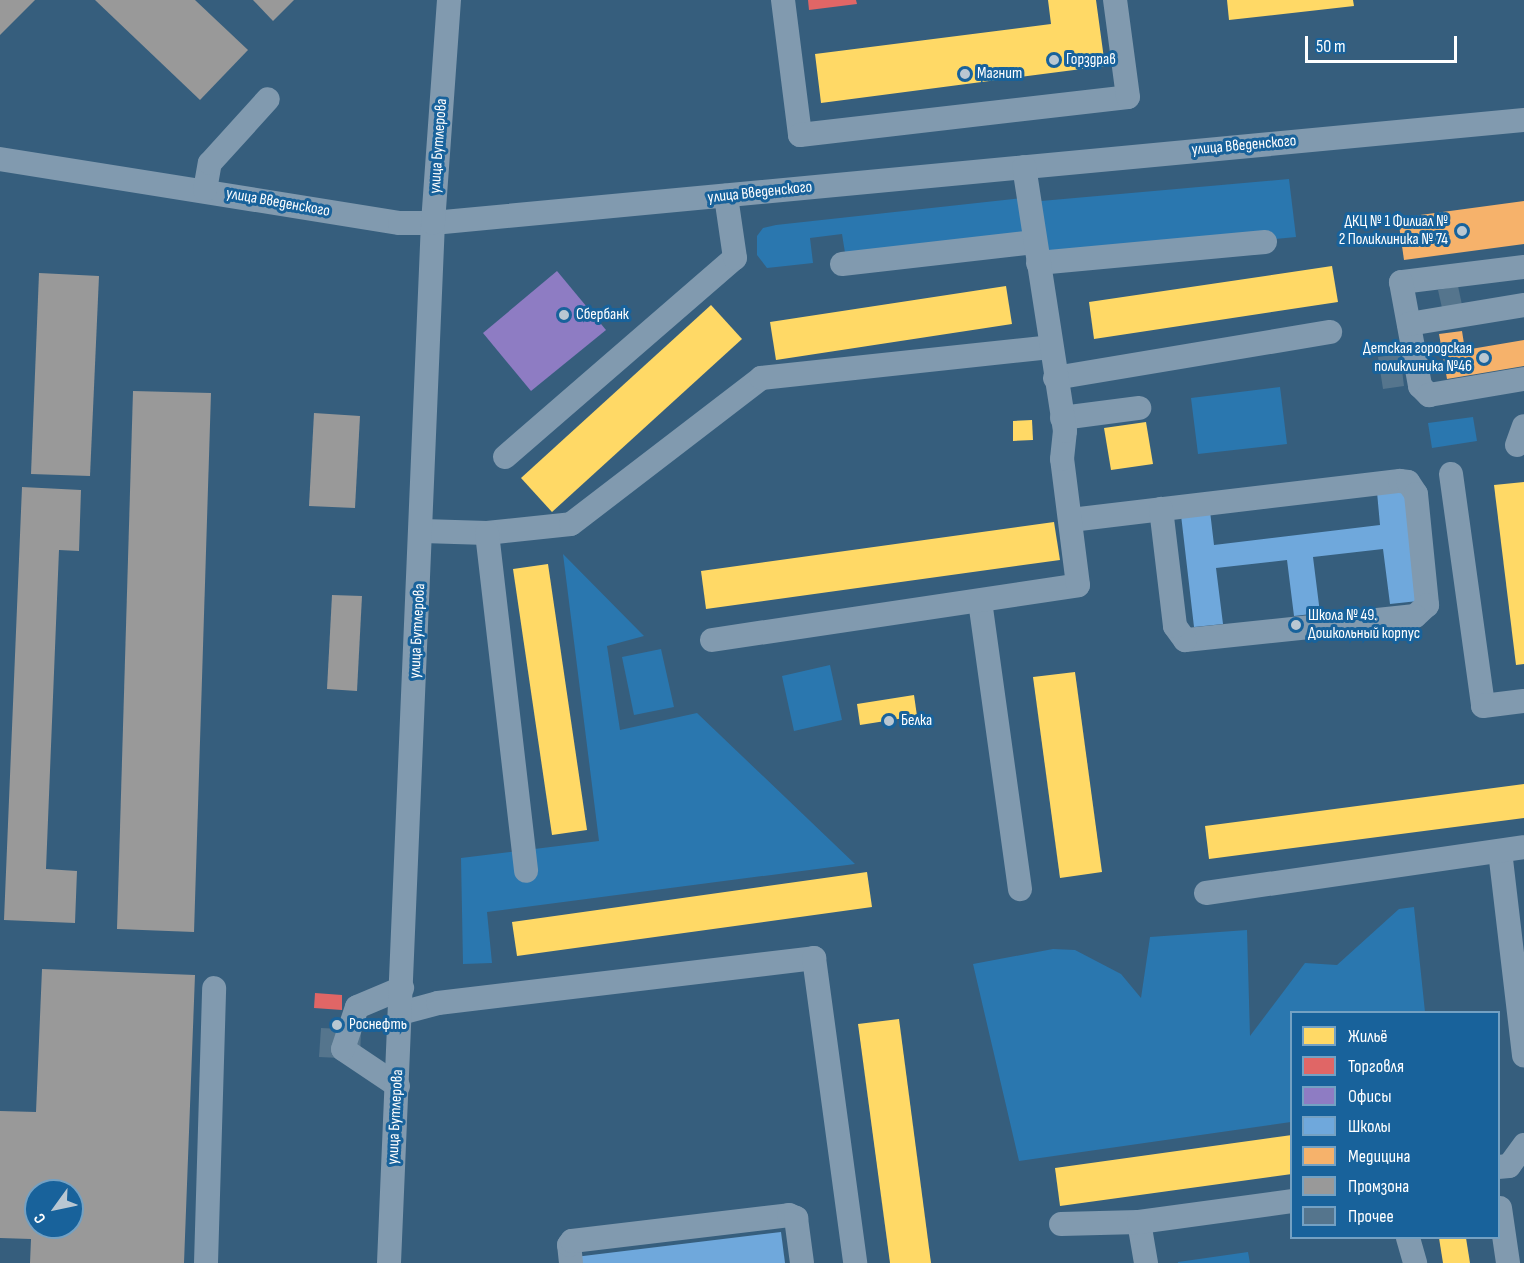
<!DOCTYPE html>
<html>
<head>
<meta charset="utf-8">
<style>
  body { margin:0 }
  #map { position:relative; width:1524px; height:1263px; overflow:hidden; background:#365e7d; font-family:"Sofia Sans Condensed",sans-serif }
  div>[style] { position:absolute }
  .green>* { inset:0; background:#2a77af }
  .homes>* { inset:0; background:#ffd966 }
  .shops>* { inset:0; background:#e06666 }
  .offices>* { inset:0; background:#8e7cc3 }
  .schools>* { inset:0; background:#6fa8dc }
  .health>* { inset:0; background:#f6b26b }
  .industry>* { inset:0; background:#999 }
  .building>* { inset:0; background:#55758d }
  .minor>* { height:24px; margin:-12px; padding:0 12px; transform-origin:12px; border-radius:12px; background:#819aaf }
  .dots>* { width:16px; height:16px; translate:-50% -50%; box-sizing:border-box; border:3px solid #18629b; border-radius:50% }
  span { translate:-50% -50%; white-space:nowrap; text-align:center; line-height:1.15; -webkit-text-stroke:6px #18629b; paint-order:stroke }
  .poi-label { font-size:16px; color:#fff }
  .left { translate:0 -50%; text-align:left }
  .right { translate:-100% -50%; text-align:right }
  .street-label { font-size:16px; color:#fff }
  .legend { position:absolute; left:1290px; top:1011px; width:210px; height:228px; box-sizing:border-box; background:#18629b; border:2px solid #74a1c3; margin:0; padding:8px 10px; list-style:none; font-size:18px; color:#fff }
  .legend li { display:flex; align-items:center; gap:12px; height:30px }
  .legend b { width:30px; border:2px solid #74a1c3 }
  .north { position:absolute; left:24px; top:1179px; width:60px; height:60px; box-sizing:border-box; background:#18629b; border:2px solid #74a1c3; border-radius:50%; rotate:237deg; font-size:16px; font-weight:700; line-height:24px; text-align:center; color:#fff }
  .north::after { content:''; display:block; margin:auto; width:21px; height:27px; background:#b9c7d2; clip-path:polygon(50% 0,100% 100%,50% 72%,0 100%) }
  .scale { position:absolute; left:1305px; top:36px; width:152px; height:27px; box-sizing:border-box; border:3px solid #fff; border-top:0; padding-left:8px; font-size:18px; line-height:21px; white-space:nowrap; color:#fff; -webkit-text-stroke:4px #18629b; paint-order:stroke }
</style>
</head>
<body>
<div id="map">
  <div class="green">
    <i style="clip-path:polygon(1289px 179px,1296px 237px,1048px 260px,1041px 201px)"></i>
    <i style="clip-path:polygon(1022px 198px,1027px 237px,846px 259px,842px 234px,810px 238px,813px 263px,767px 268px,757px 255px,757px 236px,763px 228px,776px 225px)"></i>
    <i style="clip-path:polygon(1280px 387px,1287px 444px,1198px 454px,1191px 398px)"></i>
    <i style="clip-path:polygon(1473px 417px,1477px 441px,1432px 448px,1428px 423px)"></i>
    <i style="clip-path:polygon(563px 554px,644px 636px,607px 646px,620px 730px,697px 713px,855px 864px,487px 912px,492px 963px,463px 964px,461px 858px,599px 841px)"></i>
    <i style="clip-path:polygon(661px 649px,674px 707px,634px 715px,622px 657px)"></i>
    <i style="clip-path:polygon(830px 665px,842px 720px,794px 731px,782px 676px)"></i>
    <i style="clip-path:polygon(1414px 907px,1425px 1012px,1292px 1012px,1291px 1122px,1019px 1161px,973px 964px,1053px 949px,1075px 950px,1121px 974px,1141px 998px,1150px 937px,1247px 930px,1250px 1036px,1305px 963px,1337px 965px,1399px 909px)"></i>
    <i style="clip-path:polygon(1248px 1252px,1250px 1263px,1178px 1263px,1178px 1262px)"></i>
  </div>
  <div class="homes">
    <i style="clip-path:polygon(1048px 0,1096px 0,1105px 66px,821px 103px,815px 54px,1051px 24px)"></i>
    <i style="clip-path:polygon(1227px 0,1353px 0,1354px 6px,1229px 20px)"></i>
    <i style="clip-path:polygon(1332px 266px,1338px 302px,1094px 339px,1089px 302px)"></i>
    <i style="clip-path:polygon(1006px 286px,1012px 324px,776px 360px,770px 322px)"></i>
    <i style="clip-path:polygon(711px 305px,742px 339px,552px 512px,521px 478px)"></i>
    <i style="clip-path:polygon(1032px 420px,1033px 440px,1013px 441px,1013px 421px)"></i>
    <i style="clip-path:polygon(1146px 422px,1153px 464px,1111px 470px,1104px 428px)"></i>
    <i style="clip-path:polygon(1524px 482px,1524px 664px,1516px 665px,1494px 485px)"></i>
    <i style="clip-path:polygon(1054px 522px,1060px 560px,706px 609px,701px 571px)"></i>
    <i style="clip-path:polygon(548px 564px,587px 830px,552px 835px,513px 569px)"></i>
    <i style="clip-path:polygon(1075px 672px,1102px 872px,1060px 878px,1033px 677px)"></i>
    <i style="clip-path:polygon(914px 695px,917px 716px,860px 725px,857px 704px)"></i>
    <i style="clip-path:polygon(1524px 784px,1524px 818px,1209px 859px,1205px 826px)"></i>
    <i style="clip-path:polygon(867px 872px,872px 907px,517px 956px,512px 922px)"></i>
    <i style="clip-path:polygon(899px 1019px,931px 1263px,890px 1263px,858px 1024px)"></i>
    <i style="clip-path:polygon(1292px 1135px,1292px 1174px,1060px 1206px,1055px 1168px)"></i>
    <i style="clip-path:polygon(1439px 1238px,1466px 1238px,1470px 1263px,1443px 1263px)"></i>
  </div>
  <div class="shops">
    <i style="clip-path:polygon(808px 0,856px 0,857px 4px,809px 10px)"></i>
    <i style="clip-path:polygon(315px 993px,342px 995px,342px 1010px,314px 1008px)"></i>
  </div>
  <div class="offices">
    <i style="clip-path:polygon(557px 271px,606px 330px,531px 391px,483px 333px)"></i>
  </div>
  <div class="schools">
    <i style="clip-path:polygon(1404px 489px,1418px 601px,1390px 604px,1383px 549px,1313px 557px,1320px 613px,1294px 616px,1287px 560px,1216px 568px,1223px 624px,1194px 627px,1181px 515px,1210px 511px,1214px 545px,1380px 525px,1377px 492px)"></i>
    <i style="clip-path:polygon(781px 1232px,785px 1263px,576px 1263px,575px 1257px)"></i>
  </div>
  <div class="health">
    <i style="clip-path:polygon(1524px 201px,1524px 244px,1404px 260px,1398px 218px)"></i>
    <i style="clip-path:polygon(1462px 331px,1465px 350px,1524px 340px,1524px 366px,1447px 379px,1439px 334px)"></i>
  </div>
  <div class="industry">
    <i style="clip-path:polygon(0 0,35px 0,0 35px)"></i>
    <i style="clip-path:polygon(95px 0,195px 0,248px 50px,200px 100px)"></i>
    <i style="clip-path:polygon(253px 0,294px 0,273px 21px)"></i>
    <i style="clip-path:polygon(39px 273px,99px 276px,90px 476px,31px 474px)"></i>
    <i style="clip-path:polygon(133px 391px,211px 393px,194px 932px,117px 929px)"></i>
    <i style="clip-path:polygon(314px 413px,360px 416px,355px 508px,309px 506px)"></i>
    <i style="clip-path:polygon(22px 487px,81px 490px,79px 551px,59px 550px,46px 869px,77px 871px,75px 923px,4px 920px)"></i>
    <i style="clip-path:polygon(332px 595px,362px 596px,357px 691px,327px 689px)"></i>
    <i style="clip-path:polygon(evenodd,42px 969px,195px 975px,184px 1263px,30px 1263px,31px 1239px,0 1238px,0 1111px,36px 1112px,42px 969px,36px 1191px,72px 1191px,72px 1227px,36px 1227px,36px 1191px)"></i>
  </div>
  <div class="building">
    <i style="clip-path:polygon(1458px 286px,1462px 305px,1442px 308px,1438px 290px)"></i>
    <i style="clip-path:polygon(1400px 354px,1404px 386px,1383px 389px,1378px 357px)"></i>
    <i style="clip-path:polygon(321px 1028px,361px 1030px,360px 1059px,319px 1057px)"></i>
  </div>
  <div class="minor">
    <i style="left:783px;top:0;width:136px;rotate:82.8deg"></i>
    <i style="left:800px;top:135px;width:330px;rotate:-6.6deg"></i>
    <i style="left:1128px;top:97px;width:98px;rotate:-97.6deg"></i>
    <i style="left:0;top:159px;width:405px;rotate:9.1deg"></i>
    <i style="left:400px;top:223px;width:33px"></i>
    <i style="left:433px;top:223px;width:1096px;rotate:-5.39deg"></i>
    <i style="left:205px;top:190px;width:27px;rotate:-80deg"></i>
    <i style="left:210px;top:163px;width:86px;rotate:-47.8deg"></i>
    <i style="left:1038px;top:263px;width:228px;rotate:-5.3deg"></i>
    <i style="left:842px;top:264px;width:194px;rotate:-6.5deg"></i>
    <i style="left:1524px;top:267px;width:124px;rotate:173deg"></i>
    <i style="left:1401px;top:282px;width:106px;rotate:79.6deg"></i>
    <i style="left:1420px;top:386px;width:13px;rotate:45deg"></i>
    <i style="left:1429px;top:395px;width:96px;rotate:-9.6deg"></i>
    <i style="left:1409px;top:324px;width:117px;rotate:-9.4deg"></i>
    <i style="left:1055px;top:378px;width:279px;rotate:-9.5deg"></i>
    <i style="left:1062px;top:418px;width:78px;rotate:-7.4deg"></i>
    <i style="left:1517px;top:445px;width:20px;rotate:-70deg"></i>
    <i style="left:505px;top:457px;width:304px;rotate:-40.9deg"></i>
    <i style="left:735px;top:258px;width:63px;rotate:-98.3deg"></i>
    <i style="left:1451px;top:474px;width:234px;rotate:82.1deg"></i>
    <i style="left:1483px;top:706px;width:41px;rotate:-7deg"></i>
    <i style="left:1071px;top:520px;width:331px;rotate:-6.8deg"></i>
    <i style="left:1400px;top:481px;width:8px;rotate:7deg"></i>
    <i style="left:1408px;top:482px;width:14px;rotate:56deg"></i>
    <i style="left:1416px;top:494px;width:112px;rotate:84.3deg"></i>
    <i style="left:1427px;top:605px;width:16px;rotate:137deg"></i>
    <i style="left:1415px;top:616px;width:231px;rotate:174deg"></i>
    <i style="left:1185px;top:640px;width:17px;rotate:-126deg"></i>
    <i style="left:1175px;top:626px;width:118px;rotate:-96.8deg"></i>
    <i style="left:423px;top:531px;width:64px;rotate:1.8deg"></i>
    <i style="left:487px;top:533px;width:84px;rotate:-6.1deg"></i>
    <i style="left:571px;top:524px;width:240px;rotate:-37.5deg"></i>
    <i style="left:761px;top:378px;width:291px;rotate:-6.1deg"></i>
    <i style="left:487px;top:533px;width:340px;rotate:83.4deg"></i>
    <i style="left:980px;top:601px;width:291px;rotate:82.1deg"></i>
    <i style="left:712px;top:640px;width:370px;rotate:-8.5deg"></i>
    <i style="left:1078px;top:585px;width:127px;rotate:-97.2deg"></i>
    <i style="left:1062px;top:459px;width:28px;rotate:-84deg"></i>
    <i style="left:1065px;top:431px;width:267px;rotate:-98.8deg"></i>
    <i style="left:1500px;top:851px;width:206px;rotate:83.3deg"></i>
    <i style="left:1206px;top:893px;width:321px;rotate:-8.2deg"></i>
    <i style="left:401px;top:1013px;width:38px;rotate:-15deg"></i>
    <i style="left:438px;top:1003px;width:379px;rotate:-6.8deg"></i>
    <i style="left:814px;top:958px;width:308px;rotate:82.3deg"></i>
    <i style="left:398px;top:1086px;width:66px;rotate:-146.1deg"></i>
    <i style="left:343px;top:1049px;width:44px;rotate:-71.6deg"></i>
    <i style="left:357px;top:1007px;width:49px;rotate:-22.9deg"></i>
    <i style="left:1498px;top:1167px;width:11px;rotate:-5deg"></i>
    <i style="left:1509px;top:1166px;width:26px;rotate:-54deg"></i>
    <i style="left:1500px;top:1208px;width:56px;rotate:81.7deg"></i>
    <i style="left:1139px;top:1222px;width:42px;rotate:80.3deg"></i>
    <i style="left:1061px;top:1224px;width:78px;rotate:-1.5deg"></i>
    <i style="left:1139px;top:1222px;width:154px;rotate:-7.8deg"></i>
    <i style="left:1408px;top:1238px;width:26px;rotate:74deg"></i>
    <i style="left:206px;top:1263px;width:275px;rotate:-88.3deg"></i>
    <i style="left:389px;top:1263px;width:1041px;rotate:-87.58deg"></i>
    <i style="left:433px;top:223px;width:224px;rotate:-85.9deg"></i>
    <i style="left:571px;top:1263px;width:18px;rotate:-96deg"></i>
    <i style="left:569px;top:1245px;width:5px;rotate:-53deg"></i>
    <i style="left:572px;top:1241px;width:219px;rotate:-6.8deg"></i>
    <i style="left:789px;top:1215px;width:8px;rotate:23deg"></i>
    <i style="left:796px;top:1218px;width:45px;rotate:82.4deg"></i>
  </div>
  <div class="dots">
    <i style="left:1054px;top:60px;background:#b9c7d2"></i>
    <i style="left:965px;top:74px;background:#b9c7d2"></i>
    <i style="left:1462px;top:231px;background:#b9c7d2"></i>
    <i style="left:564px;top:315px;background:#b9c7d2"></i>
    <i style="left:1484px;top:358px;background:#b9c7d2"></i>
    <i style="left:1296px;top:625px;background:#b9c7d2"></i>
    <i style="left:889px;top:721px;background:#b9c7d2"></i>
    <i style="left:337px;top:1025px;background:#b9c7d2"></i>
  </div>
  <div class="poi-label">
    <span class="left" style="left:1066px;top:60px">Горздрав</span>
    <span class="left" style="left:977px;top:74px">Магнит</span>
    <span class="right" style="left:1448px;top:231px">ДКЦ № 1 Филиал №<br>2 Поликлиника № 74</span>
    <span class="left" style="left:576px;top:315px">Сбербанк</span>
    <span class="right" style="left:1472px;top:358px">Детская городская<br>поликлиника №46</span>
    <span class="left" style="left:1308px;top:625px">Школа № 49.<br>Дошкольный корпус</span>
    <span class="left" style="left:901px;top:721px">Белка</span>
    <span class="left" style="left:349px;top:1025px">Роснефть</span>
  </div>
  <div class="street-label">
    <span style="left:439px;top:146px;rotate:-86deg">улица Бутлерова</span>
    <span style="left:1244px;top:146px;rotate:-5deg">улица Введенского</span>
    <span style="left:760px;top:193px;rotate:-6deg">улица Введенского</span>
    <span style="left:278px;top:203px;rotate:10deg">улица Введенского</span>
    <span style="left:418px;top:631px;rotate:-87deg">улица Бутлерова</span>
    <span style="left:396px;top:1117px;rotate:-87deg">улица Бутлерова</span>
  </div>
  <ul class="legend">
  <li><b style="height:16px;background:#ffd966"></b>Жильё</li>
  <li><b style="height:16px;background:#e06666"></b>Торговля</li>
  <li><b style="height:16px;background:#8e7cc3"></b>Офисы</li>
  <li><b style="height:16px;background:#6fa8dc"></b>Школы</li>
  <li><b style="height:16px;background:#f6b26b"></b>Медицина</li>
  <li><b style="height:16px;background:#999"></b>Промзона</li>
  <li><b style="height:16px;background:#55758d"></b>Прочее</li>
  </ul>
  <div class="north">С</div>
  <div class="scale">50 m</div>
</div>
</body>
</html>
